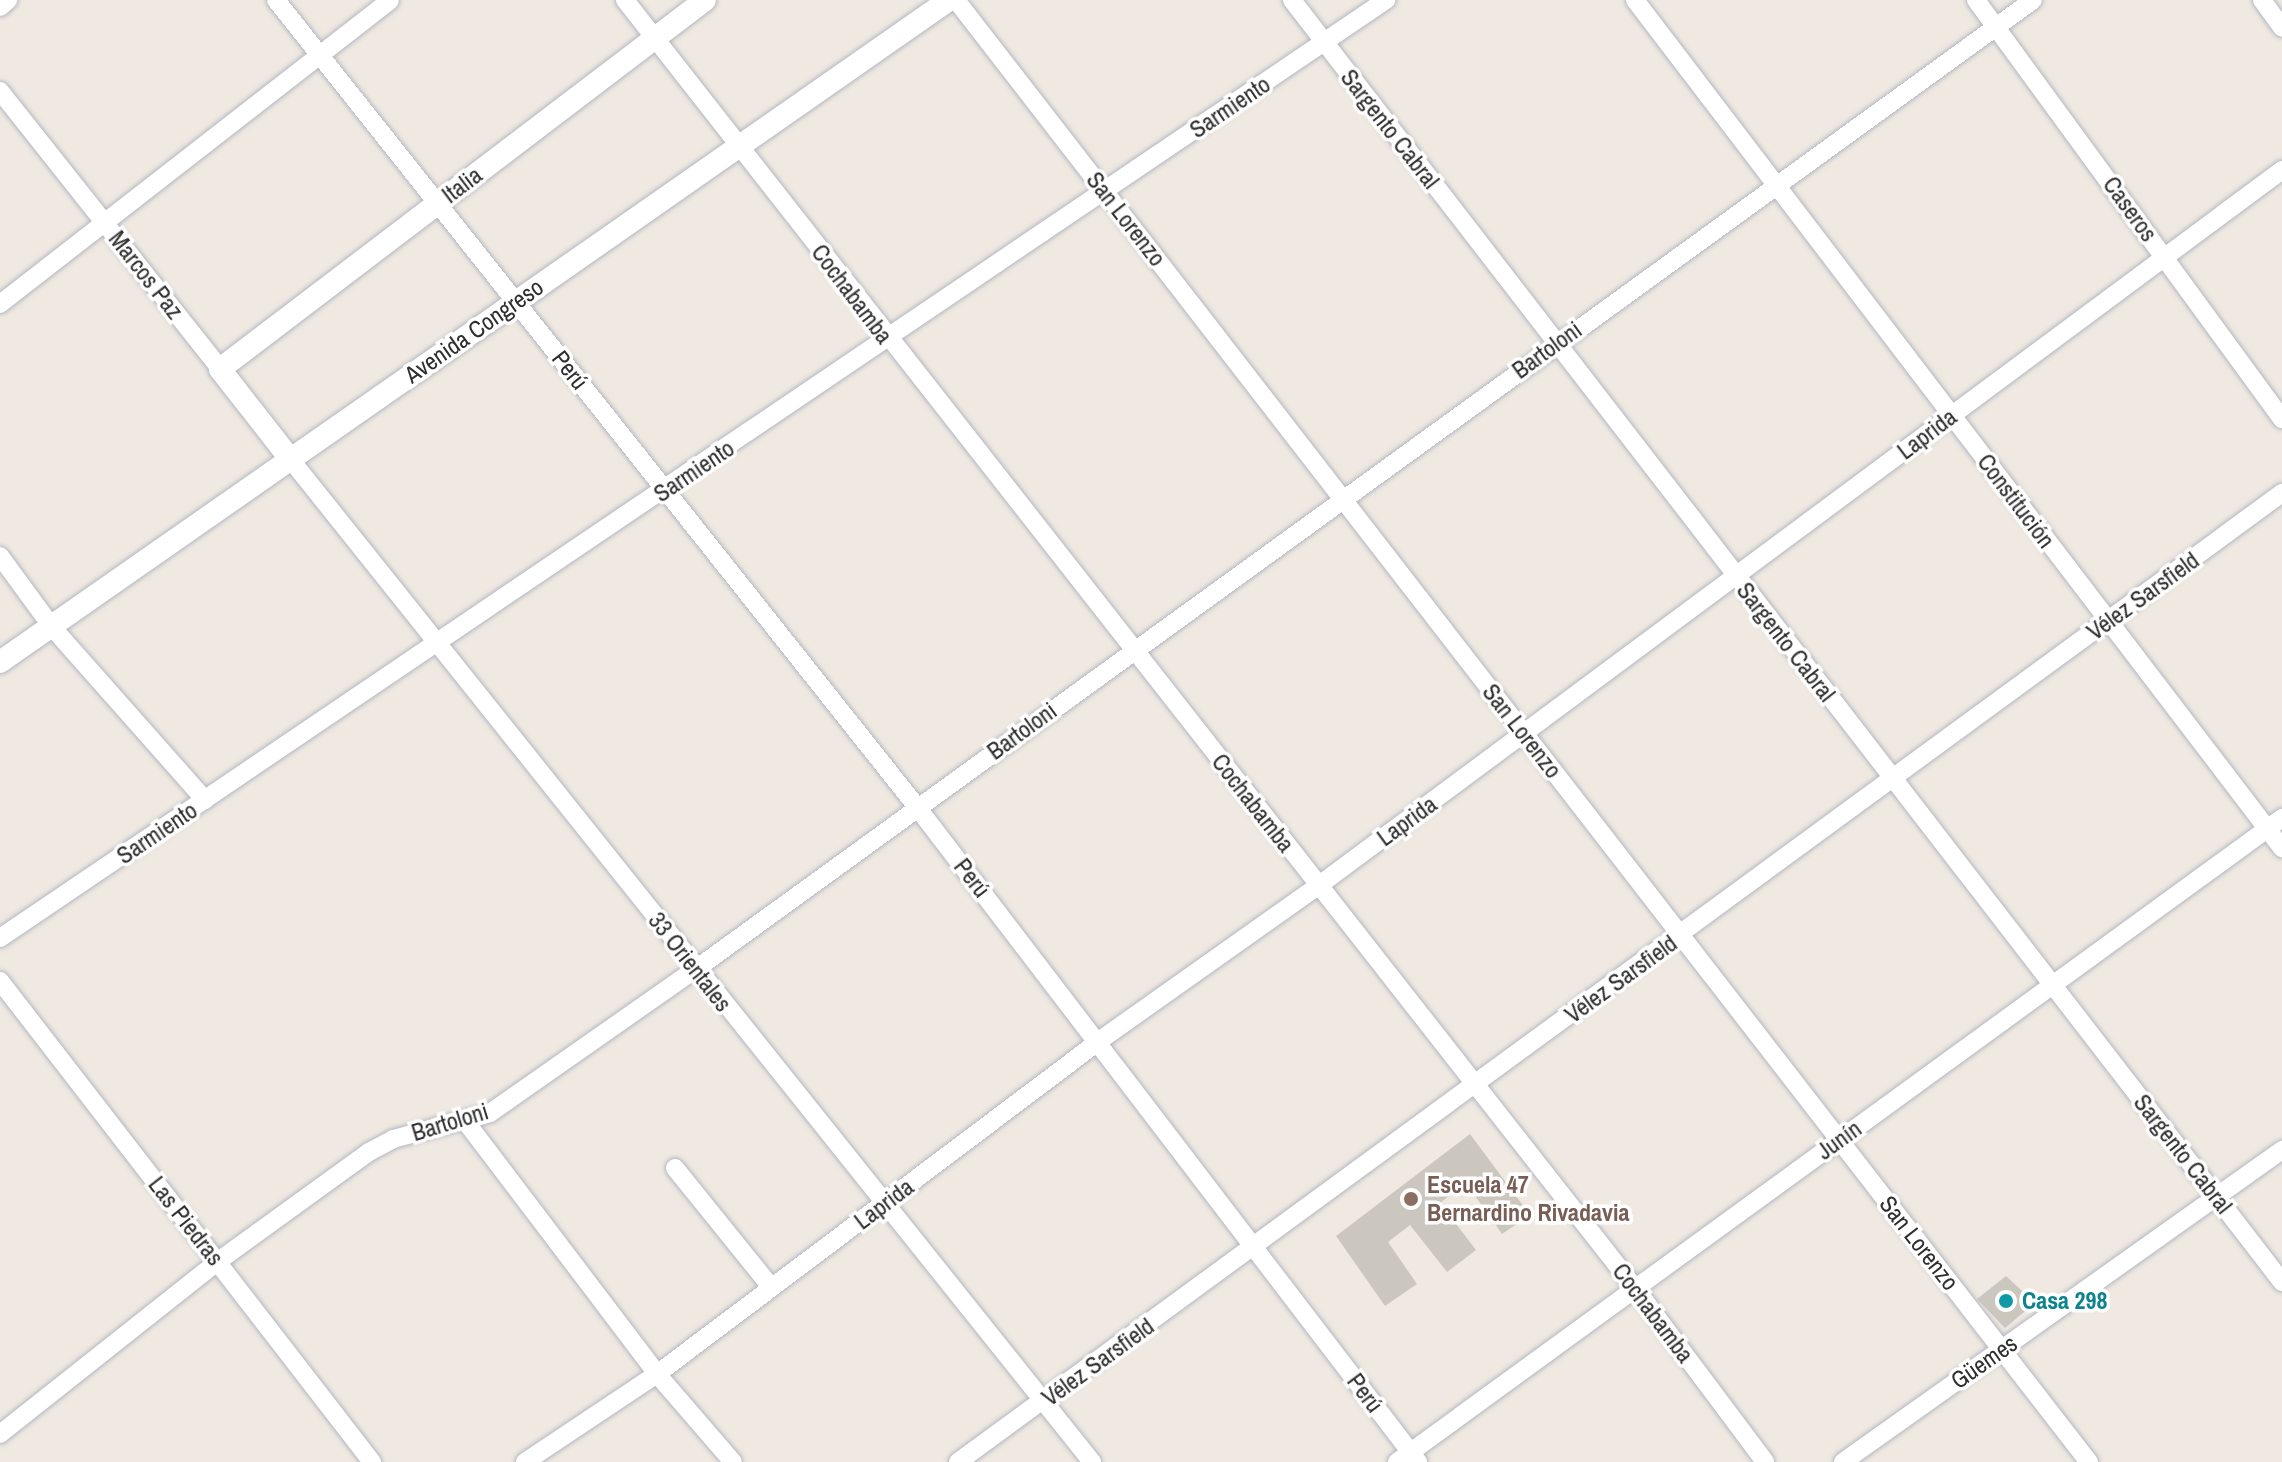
<!DOCTYPE html>
<html>
<head>
<meta charset="utf-8">
<style>
  body { margin:0 }
  #map { position:relative; width:2282px; height:1462px; overflow:hidden; background:#efe9e1; font-family:"Archivo Narrow",sans-serif }
  div>[style] { position:absolute }
  .building>* { inset:0; background:#cbc7bf }
  .roads { filter:drop-shadow(0 0 2px #b4b7c1) drop-shadow(0 0 2px #b4b7c1) }
  .minor>* { height:18px; margin:-9px; padding:0 9px; transform-origin:9px; border-radius:9px; background:#fff }
  .tertiary>* { height:22px; margin:-11px; padding:0 11px; transform-origin:11px; border-radius:11px; background:#fff }
  .dots>* { width:22px; height:22px; translate:-50% -50%; box-sizing:border-box; border:4px solid #fff; border-radius:50% }
  span { translate:-50% -50%; white-space:nowrap; text-align:center; line-height:1.15; -webkit-text-stroke:7px #fff; paint-order:stroke }
  .street-label { font-size:24px; color:#2e2e2e }
  .education-label { font-size:24px; color:#785e54; font-weight:700 }
  .left { translate:0 -50%; text-align:left }
  .culture-label { font-size:24px; color:#0d838f; font-weight:700 }
</style>
</head>
<body>
<div id="map">
  <div class="building">
    <i style="clip-path:polygon(1470px 1134px,1530px 1215px,1502px 1234px,1466px 1183px,1440px 1203px,1476px 1250px,1447px 1272px,1410px 1225px,1388px 1242px,1417px 1284px,1385px 1306px,1336px 1236px)"></i>
    <i style="clip-path:polygon(2006px 1276px,2035px 1303px,2005px 1328px,1977px 1299px)"></i>
  </div>
  <div class="roads">
    <div class="minor">
      <i style="left:276px;top:0;width:1031px;rotate:51.54deg"></i>
      <i style="left:917px;top:807px;width:825px;rotate:52.59deg"></i>
      <i style="left:625px;top:0;width:1637px;rotate:51.9deg"></i>
      <i style="left:1635px;top:1288px;width:217px;rotate:53.2deg"></i>
      <i style="left:956px;top:0;width:1850px;rotate:52.23deg"></i>
      <i style="left:1292px;top:0;width:1620px;rotate:52.32deg"></i>
      <i style="left:1635px;top:0;width:1067px;rotate:52.66deg"></i>
      <i style="left:1976px;top:0;width:519px;rotate:53.86deg"></i>
      <i style="left:2262px;top:0;width:34px;rotate:54deg"></i>
      <i style="left:0;top:7px;width:11px;rotate:-41deg"></i>
      <i style="left:0;top:91px;width:355px;rotate:51.6deg"></i>
      <i style="left:0;top:304px;width:494px;rotate:-37.9deg"></i>
      <i style="left:291px;top:460px;width:1283px;rotate:51.36deg"></i>
      <i style="left:0;top:556px;width:88px;rotate:53.8deg"></i>
      <i style="left:52px;top:627px;width:231px;rotate:48.5deg"></i>
      <i style="left:0;top:938px;width:1674px;rotate:-34.09deg"></i>
      <i style="left:0;top:981px;width:608px;rotate:52.28deg"></i>
      <i style="left:466px;top:1122px;width:316px;rotate:52.8deg"></i>
      <i style="left:657px;top:1374px;width:116px;rotate:49.2deg"></i>
      <i style="left:675px;top:1168px;width:154px;rotate:51.1deg"></i>
      <i style="left:0;top:1434px;width:277px;rotate:-38.4deg"></i>
      <i style="left:217px;top:1262px;width:188px;rotate:-35.9deg"></i>
      <i style="left:369px;top:1152px;width:27px;rotate:-28deg"></i>
      <i style="left:393px;top:1139px;width:100px;rotate:-15deg"></i>
      <i style="left:490px;top:1113px;width:251px;rotate:-35deg"></i>
      <i style="left:696px;top:969px;width:1651px;rotate:-35.93deg"></i>
      <i style="left:525px;top:1462px;width:159px;rotate:-33.7deg"></i>
      <i style="left:657px;top:1374px;width:553px;rotate:-36.99deg"></i>
      <i style="left:1099px;top:1041px;width:268px;rotate:-35.3deg"></i>
      <i style="left:1318px;top:886px;width:1201px;rotate:-36.6deg"></i>
      <i style="left:958px;top:1462px;width:1641px;rotate:-36.2deg"></i>
      <i style="left:1397px;top:1462px;width:1095px;rotate:-36.04deg"></i>
      <i style="left:1843px;top:1462px;width:539px;rotate:-35.4deg"></i>
    </div>
    <div class="tertiary">
      <i style="left:291px;top:460px;width:115px;rotate:-128deg"></i>
      <i style="left:220px;top:369px;width:609px;rotate:-37.26deg"></i>
      <i style="left:0;top:662px;width:1157px;rotate:-34.9deg"></i>
    </div>
  </div>
  <div class="dots">
    <i style="left:1411px;top:1199px;background:#8d6e63"></i>
    <i style="left:2006px;top:1301px;background:#0f9aa8"></i>
  </div>
  <div class="street-label">
    <span style="left:1230px;top:107px;rotate:-34deg">Sarmiento</span>
    <span style="left:1390px;top:129px;rotate:52deg">Sargento Cabral</span>
    <span style="left:462px;top:185px;rotate:-37deg">Italia</span>
    <span style="left:2130px;top:209px;rotate:54deg">Caseros</span>
    <span style="left:1126px;top:219px;rotate:52deg">San Lorenzo</span>
    <span style="left:146px;top:275px;rotate:52deg">Marcos Paz</span>
    <span style="left:852px;top:294px;rotate:53deg">Cochabamba</span>
    <span style="left:474px;top:331px;rotate:-35deg">Avenida Congreso</span>
    <span style="left:1547px;top:350px;rotate:-36deg">Bartoloni</span>
    <span style="left:570px;top:370px;rotate:52deg">Perú</span>
    <span style="left:1927px;top:434px;rotate:-37deg">Laprida</span>
    <span style="left:694px;top:471px;rotate:-34deg">Sarmiento</span>
    <span style="left:2016px;top:501px;rotate:53deg">Constitución</span>
    <span style="left:2143px;top:596px;rotate:-36deg">Vélez Sarsfield</span>
    <span style="left:1786px;top:642px;rotate:52deg">Sargento Cabral</span>
    <span style="left:1022px;top:731px;rotate:-36deg">Bartoloni</span>
    <span style="left:1522px;top:731px;rotate:52deg">San Lorenzo</span>
    <span style="left:1253px;top:803px;rotate:52deg">Cochabamba</span>
    <span style="left:1407px;top:821px;rotate:-36deg">Laprida</span>
    <span style="left:157px;top:833px;rotate:-34deg">Sarmiento</span>
    <span style="left:972px;top:878px;rotate:52deg">Perú</span>
    <span style="left:690px;top:962px;rotate:52deg">33 Orientales</span>
    <span style="left:1621px;top:979px;rotate:-36deg">Vélez Sarsfield</span>
    <span style="left:450px;top:1122px;rotate:-17deg">Bartoloni</span>
    <span style="left:1839px;top:1140px;rotate:-36deg">Junín</span>
    <span style="left:2183px;top:1154px;rotate:52deg">Sargento Cabral</span>
    <span style="left:884px;top:1204px;rotate:-37deg">Laprida</span>
    <span style="left:186px;top:1221px;rotate:52deg">Las Piedras</span>
    <span style="left:1919px;top:1243px;rotate:52deg">San Lorenzo</span>
    <span style="left:1653px;top:1313px;rotate:53deg">Cochabamba</span>
    <span style="left:1098px;top:1362px;rotate:-36deg">Vélez Sarsfield</span>
    <span style="left:1984px;top:1362px;rotate:-35deg">Güemes</span>
    <span style="left:1365px;top:1393px;rotate:53deg">Perú</span>
  </div>
  <div class="education-label">
    <span class="left" style="left:1427px;top:1199px">Escuela 47<br>Bernardino Rivadavia</span>
  </div>
  <div class="culture-label">
    <span class="left" style="left:2022px;top:1301px">Casa 298</span>
  </div>
</div>
</body>
</html>
